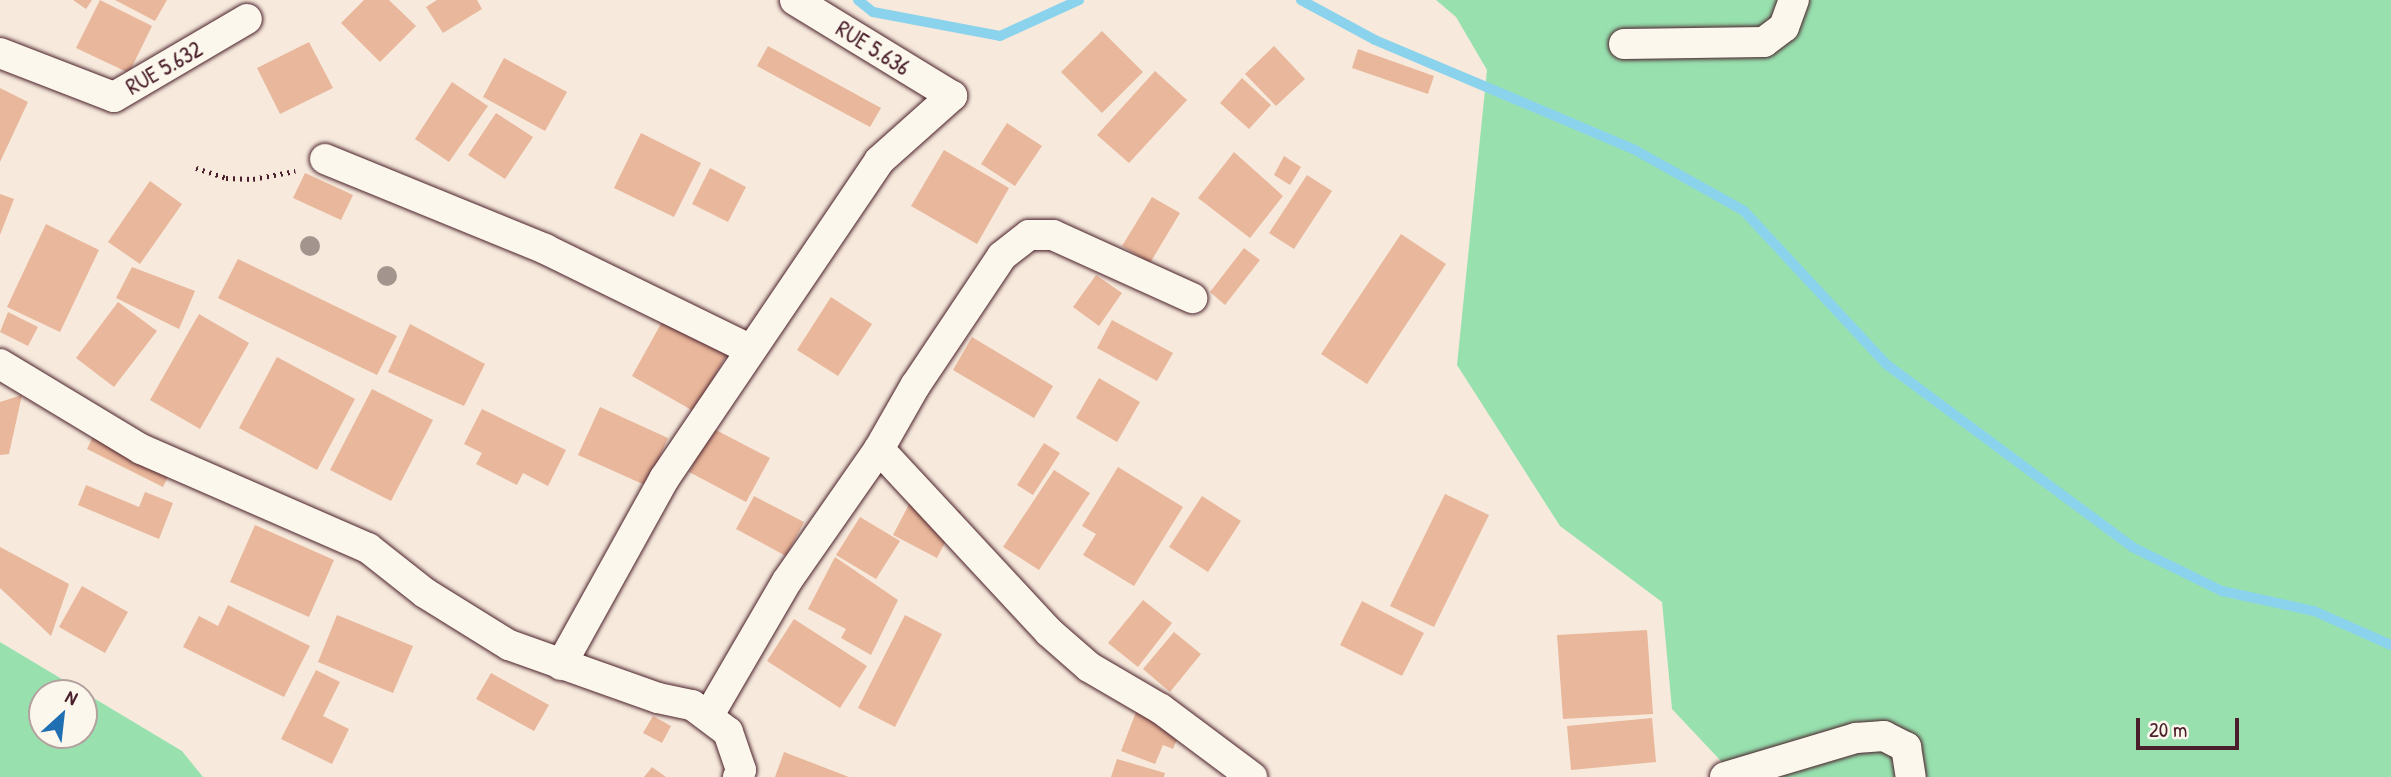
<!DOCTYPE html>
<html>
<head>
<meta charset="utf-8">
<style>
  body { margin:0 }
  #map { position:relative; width:2391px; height:777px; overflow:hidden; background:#f7eadc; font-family:"Patrick Hand",sans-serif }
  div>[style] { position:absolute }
  .green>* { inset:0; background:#98e1af }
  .stream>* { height:10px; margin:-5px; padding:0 5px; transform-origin:5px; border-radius:5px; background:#8bd3ed }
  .building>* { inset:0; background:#e9b79b }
  .path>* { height:4.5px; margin-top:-2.25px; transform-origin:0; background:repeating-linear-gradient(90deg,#4a1f2b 0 2px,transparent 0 7px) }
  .roads { filter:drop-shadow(0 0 2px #4a1f2b) drop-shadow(0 0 2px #4a1f2b) }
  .minor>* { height:30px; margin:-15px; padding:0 15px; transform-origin:15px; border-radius:15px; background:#fbf7ec }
  .trees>* { width:20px; height:20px; margin:-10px; border-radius:50%; background:#a3958d }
  span { translate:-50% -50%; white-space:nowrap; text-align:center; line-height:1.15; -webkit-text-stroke:7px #fbf7ec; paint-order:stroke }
  .street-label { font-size:23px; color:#4a1f2b }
  .north { position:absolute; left:28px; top:679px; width:70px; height:70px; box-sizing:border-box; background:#fbf7ec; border:2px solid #b4a19f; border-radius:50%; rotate:27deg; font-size:19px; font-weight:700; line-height:28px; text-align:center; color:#4a1f2b }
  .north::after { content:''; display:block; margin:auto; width:24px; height:32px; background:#1f6fb2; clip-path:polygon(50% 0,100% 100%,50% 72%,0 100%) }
  .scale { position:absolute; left:2136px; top:718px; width:103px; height:32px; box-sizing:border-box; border:4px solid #4a1f2b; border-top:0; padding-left:9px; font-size:21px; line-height:24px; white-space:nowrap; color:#4a1f2b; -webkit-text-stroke:5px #fbf7ec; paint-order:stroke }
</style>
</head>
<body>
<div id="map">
  <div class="green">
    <i style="clip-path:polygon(1436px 0,2391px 0,2391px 777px,1736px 777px,1672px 709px,1662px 602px,1560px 526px,1457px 365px,1487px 70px,1456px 17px)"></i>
    <i style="clip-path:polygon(evenodd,0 642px,182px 751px,203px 777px,0 777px,0 642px,84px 693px,84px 735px,42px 735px,42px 693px,84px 693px)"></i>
  </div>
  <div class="stream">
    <i style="left:858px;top:0;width:19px;rotate:39deg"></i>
    <i style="left:873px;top:12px;width:129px;rotate:10.7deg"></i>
    <i style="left:1000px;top:36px;width:87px;rotate:-24.5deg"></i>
    <i style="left:1301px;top:0;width:84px;rotate:28.4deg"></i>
    <i style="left:1375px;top:40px;width:282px;rotate:22.9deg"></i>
    <i style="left:1635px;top:150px;width:125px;rotate:29.2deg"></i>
    <i style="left:1744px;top:211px;width:209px;rotate:47.1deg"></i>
    <i style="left:1886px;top:364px;width:307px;rotate:36.6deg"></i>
    <i style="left:2132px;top:547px;width:100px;rotate:26.1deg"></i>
    <i style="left:2222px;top:591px;width:94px;rotate:12.3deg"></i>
    <i style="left:2314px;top:611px;width:84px;rotate:23.8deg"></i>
  </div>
  <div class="building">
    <i style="clip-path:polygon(73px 0,92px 0,86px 9px)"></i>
    <i style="clip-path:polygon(100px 0,152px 26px,129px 73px,76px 48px)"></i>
    <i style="clip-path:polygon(115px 0,167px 0,155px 21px)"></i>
    <i style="clip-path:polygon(364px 0,389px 0,416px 26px,380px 62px,341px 23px)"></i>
    <i style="clip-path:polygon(437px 0,477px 0,482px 9px,443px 33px,426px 7px)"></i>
    <i style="clip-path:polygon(1102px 31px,1143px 72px,1102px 113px,1061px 72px)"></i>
    <i style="clip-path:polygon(309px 42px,333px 88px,280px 114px,257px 68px)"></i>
    <i style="clip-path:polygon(768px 46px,881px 108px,870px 127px,757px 66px)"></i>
    <i style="clip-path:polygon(1274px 46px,1305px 79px,1276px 106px,1245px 74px)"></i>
    <i style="clip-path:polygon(1358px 49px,1434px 76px,1428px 94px,1352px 68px)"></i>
    <i style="clip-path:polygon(504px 58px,567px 92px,545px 131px,483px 97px)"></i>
    <i style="clip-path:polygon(1155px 71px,1187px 100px,1129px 163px,1097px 135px)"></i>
    <i style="clip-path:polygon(1242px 78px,1271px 105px,1249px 129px,1220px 103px)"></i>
    <i style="clip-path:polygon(452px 82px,488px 106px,449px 162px,415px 139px)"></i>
    <i style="clip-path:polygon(0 88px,28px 102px,0 162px)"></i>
    <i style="clip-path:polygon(496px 113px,533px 137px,505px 179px,468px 155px)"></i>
    <i style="clip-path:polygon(1007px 123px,1042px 146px,1015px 186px,981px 164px)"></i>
    <i style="clip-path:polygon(641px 133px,701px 163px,674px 217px,614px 188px)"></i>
    <i style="clip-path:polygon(944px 150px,1009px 188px,977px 244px,911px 206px)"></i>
    <i style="clip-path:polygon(1234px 152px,1283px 196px,1250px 238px,1198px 198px)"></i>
    <i style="clip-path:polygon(1284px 156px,1301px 167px,1290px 185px,1274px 175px)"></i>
    <i style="clip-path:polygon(710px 168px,746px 187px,728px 222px,692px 204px)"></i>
    <i style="clip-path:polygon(305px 173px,353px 195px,341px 220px,293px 198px)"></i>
    <i style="clip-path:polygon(1307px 175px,1332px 191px,1294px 249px,1269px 233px)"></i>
    <i style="clip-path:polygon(150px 181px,182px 204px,140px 264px,108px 242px)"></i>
    <i style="clip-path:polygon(0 194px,14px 199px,0 235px)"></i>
    <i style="clip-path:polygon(1152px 197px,1180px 213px,1150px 263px,1122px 246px)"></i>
    <i style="clip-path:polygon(46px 224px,99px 250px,60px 332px,7px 307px)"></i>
    <i style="clip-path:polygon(1401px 234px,1446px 264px,1367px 384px,1321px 354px)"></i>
    <i style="clip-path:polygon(1244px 248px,1260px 260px,1225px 305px,1210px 292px)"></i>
    <i style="clip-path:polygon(238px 259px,397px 336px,377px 375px,218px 298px)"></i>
    <i style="clip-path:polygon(132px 267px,195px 291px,179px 329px,116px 298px)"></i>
    <i style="clip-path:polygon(1096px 275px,1122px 293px,1099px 326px,1073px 307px)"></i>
    <i style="clip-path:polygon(831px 297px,872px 324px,838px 376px,797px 350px)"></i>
    <i style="clip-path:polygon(118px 302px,157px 331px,114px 387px,76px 358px)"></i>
    <i style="clip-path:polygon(8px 312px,38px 327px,28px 346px,0 332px)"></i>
    <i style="clip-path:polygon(199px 314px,249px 343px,200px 429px,150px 400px)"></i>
    <i style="clip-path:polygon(663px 320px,727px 354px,695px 412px,632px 376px)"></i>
    <i style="clip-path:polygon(1112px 320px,1173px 353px,1157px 381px,1097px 348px)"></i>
    <i style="clip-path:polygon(410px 324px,485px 364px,464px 406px,388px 372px)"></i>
    <i style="clip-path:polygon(972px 337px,1053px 386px,1034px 418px,953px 370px)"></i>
    <i style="clip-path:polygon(277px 357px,355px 399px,317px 470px,239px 428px)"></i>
    <i style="clip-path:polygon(1099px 378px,1140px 402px,1117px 442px,1076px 418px)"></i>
    <i style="clip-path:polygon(372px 389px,433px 420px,391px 501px,330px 470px)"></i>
    <i style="clip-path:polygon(22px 395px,9px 454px,0 455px,0 402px)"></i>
    <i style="clip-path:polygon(600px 407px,668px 438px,647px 486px,578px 455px)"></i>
    <i style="clip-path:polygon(482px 409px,566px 450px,548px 486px,523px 473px,517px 485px,476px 464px,482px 453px,464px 444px)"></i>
    <i style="clip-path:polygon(712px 428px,770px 458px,746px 502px,689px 472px)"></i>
    <i style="clip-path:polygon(96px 430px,172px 468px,163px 487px,87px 449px)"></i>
    <i style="clip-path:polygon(1044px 443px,1060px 453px,1033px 495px,1017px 485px)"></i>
    <i style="clip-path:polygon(1118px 467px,1183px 507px,1134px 586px,1083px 555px,1096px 534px,1082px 526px)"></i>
    <i style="clip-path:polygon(1054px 470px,1090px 493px,1039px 570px,1003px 547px)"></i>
    <i style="clip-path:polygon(86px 485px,139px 507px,145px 492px,173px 503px,159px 539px,78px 505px)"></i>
    <i style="clip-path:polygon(917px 489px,961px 512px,937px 558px,893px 535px)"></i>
    <i style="clip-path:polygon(1445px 494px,1489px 515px,1434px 627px,1390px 606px)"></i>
    <i style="clip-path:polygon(754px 496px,804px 522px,786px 556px,736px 529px)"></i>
    <i style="clip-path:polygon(1202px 496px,1241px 521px,1208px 572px,1169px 547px)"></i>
    <i style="clip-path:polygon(860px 517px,900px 541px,876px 579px,836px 555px)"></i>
    <i style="clip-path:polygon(255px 525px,334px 560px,309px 617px,230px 582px)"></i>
    <i style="clip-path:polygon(0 547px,69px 584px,51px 636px,0 588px)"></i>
    <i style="clip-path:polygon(835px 557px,898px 600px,871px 655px,841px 638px,846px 629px,808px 609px)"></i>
    <i style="clip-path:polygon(82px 586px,128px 612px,105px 653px,59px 627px)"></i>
    <i style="clip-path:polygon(1143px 600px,1172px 623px,1138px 667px,1108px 643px)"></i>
    <i style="clip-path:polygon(1362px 601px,1424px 633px,1402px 676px,1340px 645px)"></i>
    <i style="clip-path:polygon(228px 605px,310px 646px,284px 697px,183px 647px,199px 616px,218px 626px)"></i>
    <i style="clip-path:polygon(337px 615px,413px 646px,393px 693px,318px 662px)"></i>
    <i style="clip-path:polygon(905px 615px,942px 634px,895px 727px,858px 708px)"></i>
    <i style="clip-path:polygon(794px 619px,867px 666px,840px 708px,767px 661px)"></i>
    <i style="clip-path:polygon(1647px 630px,1653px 714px,1563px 719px,1557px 635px)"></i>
    <i style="clip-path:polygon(1174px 632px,1201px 654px,1170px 692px,1143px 669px)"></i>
    <i style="clip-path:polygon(316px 670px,340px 682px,323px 716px,349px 729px,332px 764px,281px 739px)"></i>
    <i style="clip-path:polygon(491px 673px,549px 705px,534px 731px,476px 699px)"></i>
    <i style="clip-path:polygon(1141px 699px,1186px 716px,1173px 749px,1163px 745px,1155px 764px,1121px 751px)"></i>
    <i style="clip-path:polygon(653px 716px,671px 726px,662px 743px,643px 733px)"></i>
    <i style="clip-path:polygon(1652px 718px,1656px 762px,1571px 770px,1567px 726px)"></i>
    <i style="clip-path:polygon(784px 752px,849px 777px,775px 777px)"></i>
    <i style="clip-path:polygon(1117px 759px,1165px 773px,1164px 777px,1111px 777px)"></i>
    <i style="clip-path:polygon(652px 767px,666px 777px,644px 777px)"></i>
  </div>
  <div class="path">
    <i style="left:196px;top:168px;width:32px;rotate:18deg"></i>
    <i style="left:226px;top:178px;width:27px;rotate:2deg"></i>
    <i style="left:253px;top:179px;width:43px;rotate:-10.8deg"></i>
  </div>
  <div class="roads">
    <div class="minor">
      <i style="left:1624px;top:44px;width:140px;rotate:-0.8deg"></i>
      <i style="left:1764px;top:42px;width:25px;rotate:-37deg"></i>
      <i style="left:1784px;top:27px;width:29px;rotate:-70deg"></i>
      <i style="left:0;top:53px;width:122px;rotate:21.1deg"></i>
      <i style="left:114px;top:97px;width:154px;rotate:-30.4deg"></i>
      <i style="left:325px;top:159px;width:238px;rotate:22.2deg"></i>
      <i style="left:545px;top:249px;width:229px;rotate:26.1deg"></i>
      <i style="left:0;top:364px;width:165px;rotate:31.1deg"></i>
      <i style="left:141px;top:449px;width:248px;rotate:23.6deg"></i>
      <i style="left:368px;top:548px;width:73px;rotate:38.3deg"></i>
      <i style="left:425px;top:593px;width:99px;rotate:31.8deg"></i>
      <i style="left:509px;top:645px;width:158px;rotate:19.6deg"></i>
      <i style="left:658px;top:698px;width:35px;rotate:12deg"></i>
      <i style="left:692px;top:705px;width:45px;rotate:36.9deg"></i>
      <i style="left:728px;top:732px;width:40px;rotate:71.1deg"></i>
      <i style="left:741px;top:770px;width:8px;rotate:113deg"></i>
      <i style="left:879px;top:449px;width:250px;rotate:47.1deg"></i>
      <i style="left:1049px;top:632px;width:53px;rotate:41.2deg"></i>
      <i style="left:1089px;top:667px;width:83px;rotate:30.3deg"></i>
      <i style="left:1161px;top:709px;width:114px;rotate:36.8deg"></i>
      <i style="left:561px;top:665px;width:213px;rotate:-61deg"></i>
      <i style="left:664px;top:479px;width:384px;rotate:-55.9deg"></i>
      <i style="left:879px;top:161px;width:98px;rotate:-41.7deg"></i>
      <i style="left:952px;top:96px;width:184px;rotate:-148.6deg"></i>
      <i style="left:709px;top:715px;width:155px;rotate:-59.8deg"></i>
      <i style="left:787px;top:581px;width:161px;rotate:-55.1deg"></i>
      <i style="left:879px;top:449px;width:73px;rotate:-60.3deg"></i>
      <i style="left:915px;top:386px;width:156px;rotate:-56.2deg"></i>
      <i style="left:1002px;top:256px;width:34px;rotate:-38deg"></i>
      <i style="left:1029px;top:235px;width:24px"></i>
      <i style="left:1053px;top:235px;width:153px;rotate:24.4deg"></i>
      <i style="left:1725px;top:777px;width:137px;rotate:-16.6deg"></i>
      <i style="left:1856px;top:738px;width:28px;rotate:-4deg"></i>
      <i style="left:1884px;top:736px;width:25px;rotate:27deg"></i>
      <i style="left:1906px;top:747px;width:30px;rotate:81deg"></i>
    </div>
  </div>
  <div class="trees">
    <i style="left:310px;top:246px"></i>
    <i style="left:387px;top:276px"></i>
  </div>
  <div class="street-label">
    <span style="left:873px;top:48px;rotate:32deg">RUE 5.636</span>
    <span style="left:164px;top:68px;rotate:-30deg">RUE 5.632</span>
  </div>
  <div class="north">N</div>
  <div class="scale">20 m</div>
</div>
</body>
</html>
